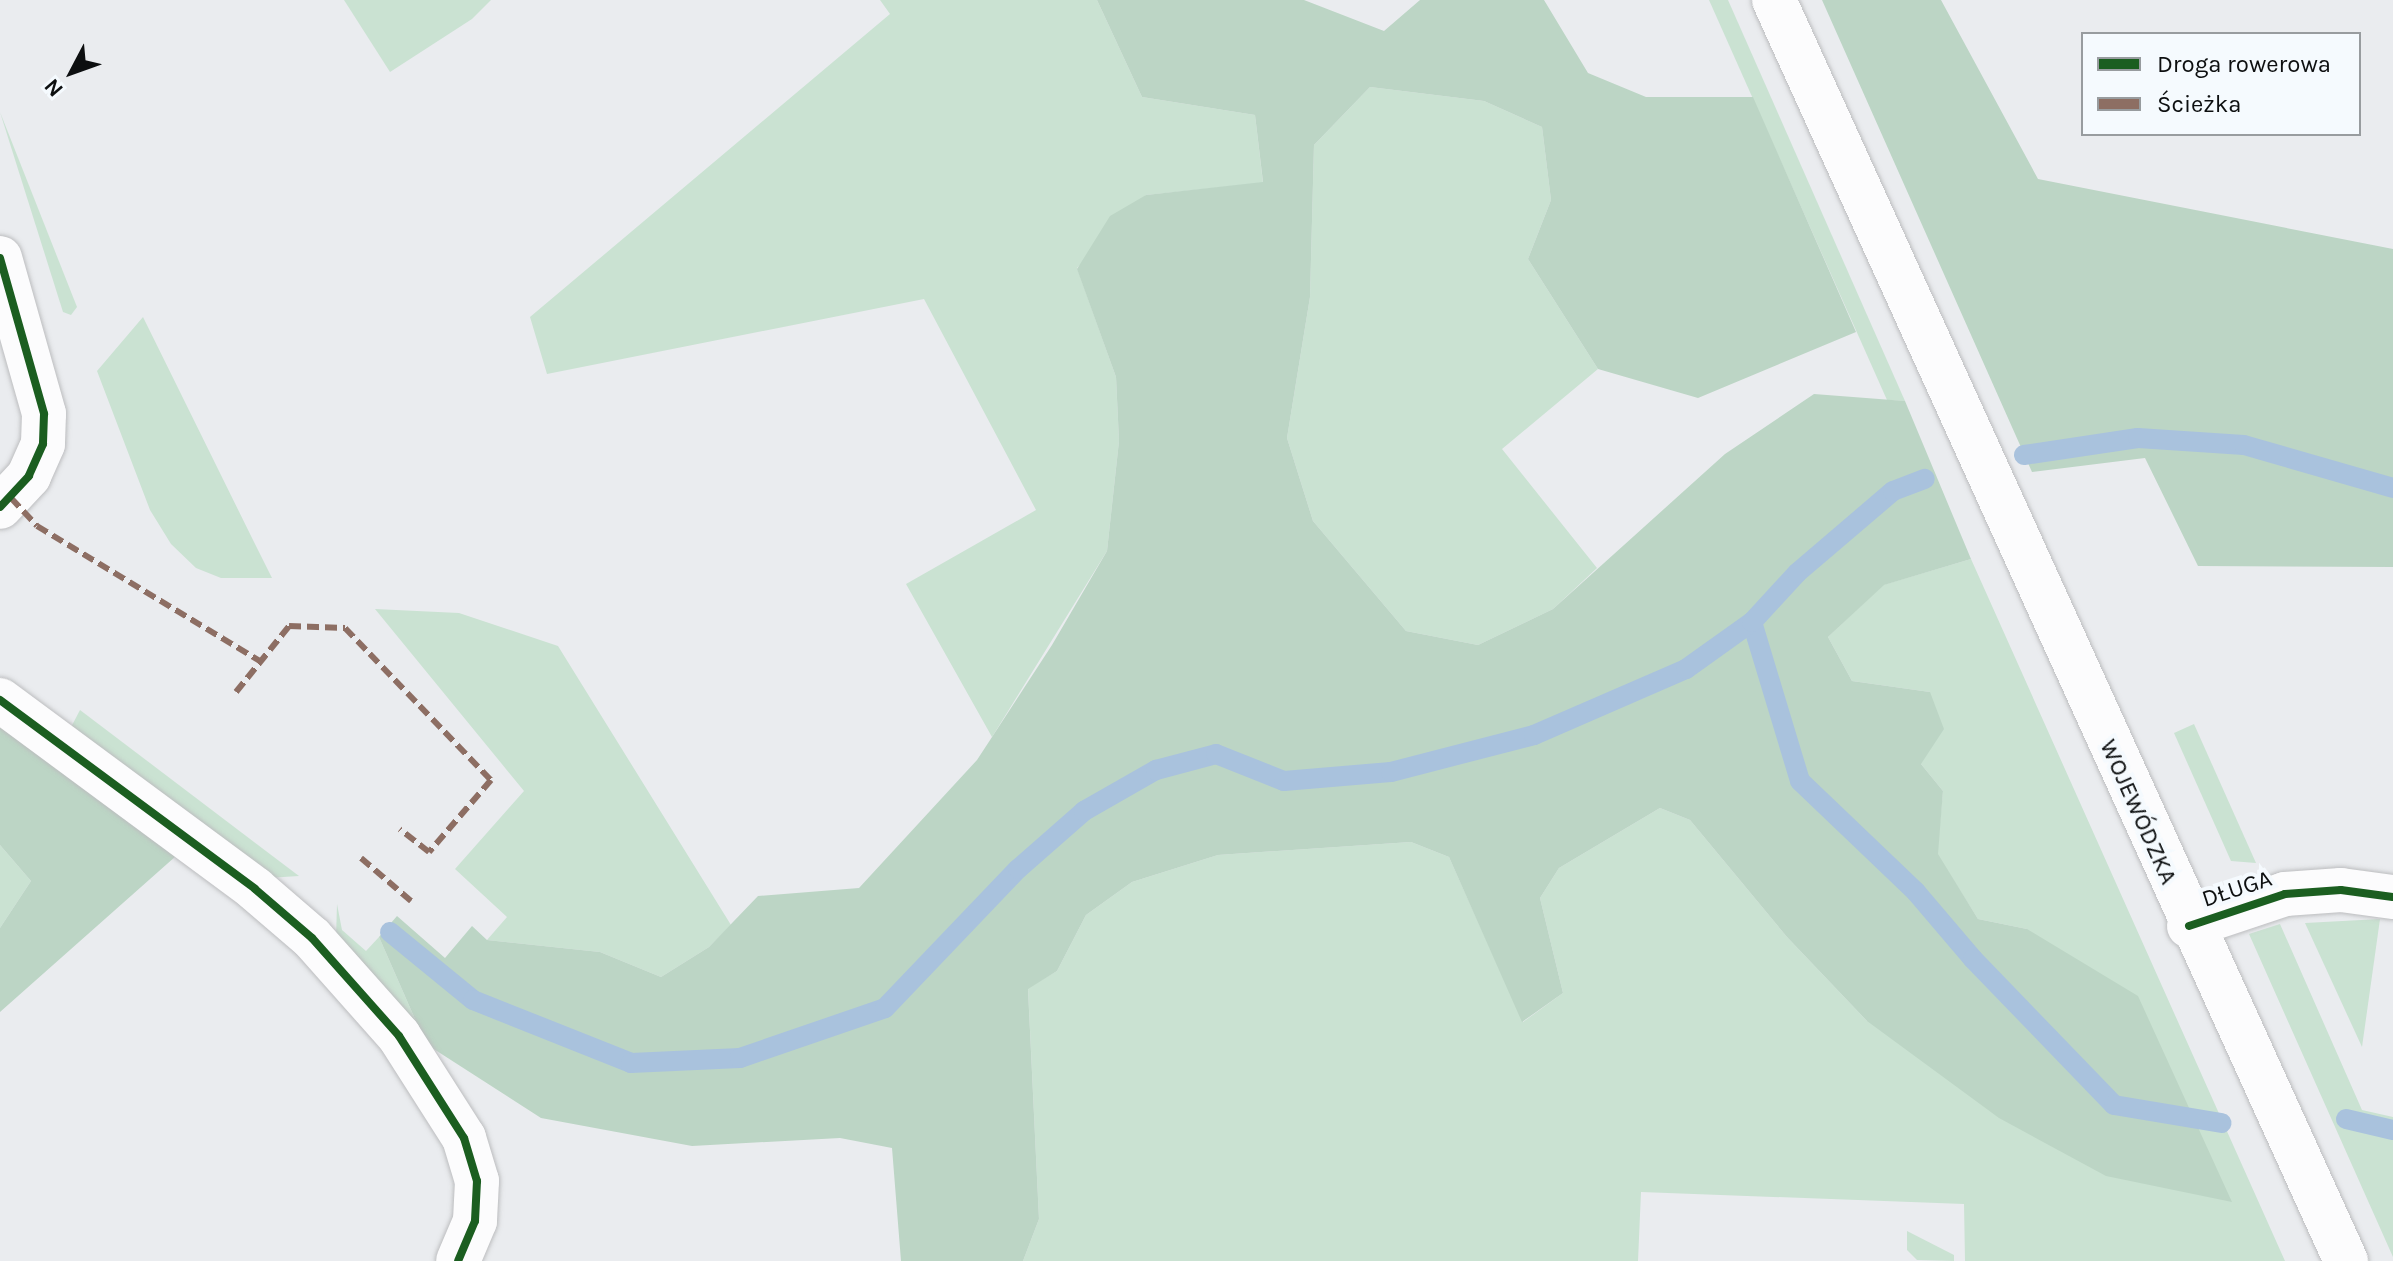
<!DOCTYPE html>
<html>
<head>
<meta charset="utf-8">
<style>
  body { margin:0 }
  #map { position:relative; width:2393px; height:1261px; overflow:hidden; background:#eaecef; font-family:Karla,sans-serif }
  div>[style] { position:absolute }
  .green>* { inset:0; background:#cae2d2 }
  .forest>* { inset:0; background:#bcd5c5 }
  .stream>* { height:20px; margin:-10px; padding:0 10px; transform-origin:10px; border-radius:10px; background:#a9c2dd }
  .roads { filter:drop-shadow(0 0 2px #bcbdbf) drop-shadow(0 0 2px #bcbdbf) }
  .minor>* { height:44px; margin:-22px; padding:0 22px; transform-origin:22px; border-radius:22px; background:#fcfcfd }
  .major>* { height:44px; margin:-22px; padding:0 22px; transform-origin:22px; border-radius:22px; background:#fcfcfd }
  .quiet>* { height:6px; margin-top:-3px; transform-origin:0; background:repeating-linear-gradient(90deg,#8d6e63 0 12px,transparent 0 18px) }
  .cycleway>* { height:8px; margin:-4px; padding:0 4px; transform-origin:4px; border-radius:4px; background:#1b5e20 }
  span { translate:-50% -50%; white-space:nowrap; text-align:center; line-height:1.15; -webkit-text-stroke:8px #f5fafe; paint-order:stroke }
  .street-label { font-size:24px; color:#0d0f10 }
  .legend { position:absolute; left:2081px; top:32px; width:280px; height:104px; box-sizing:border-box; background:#f5fafe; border:2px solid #989c9f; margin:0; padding:10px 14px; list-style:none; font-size:24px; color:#0d0f10 }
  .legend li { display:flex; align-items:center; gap:16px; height:40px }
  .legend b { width:40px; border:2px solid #989c9f }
  .north { position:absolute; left:32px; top:32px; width:80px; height:80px; -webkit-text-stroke:6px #f5fafe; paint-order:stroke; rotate:229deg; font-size:22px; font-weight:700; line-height:32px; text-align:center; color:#0d0f10 }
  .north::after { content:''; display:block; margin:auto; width:28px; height:36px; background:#0d0f10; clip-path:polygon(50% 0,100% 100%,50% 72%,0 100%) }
</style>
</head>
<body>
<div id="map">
  <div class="green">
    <i style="clip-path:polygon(344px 0,491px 0,472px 19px,390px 72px)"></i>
    <i style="clip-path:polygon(880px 0,1097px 0,1142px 97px,1255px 115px,1263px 183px,1146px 195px,1077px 268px,1116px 377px,1119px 441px,1107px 551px,992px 737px,906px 584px,1036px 510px,924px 299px,547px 374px,530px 317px,890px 14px)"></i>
    <i style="clip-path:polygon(1709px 0,1728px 0,1905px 401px,1887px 400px)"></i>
    <i style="clip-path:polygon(1370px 87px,1484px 101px,1542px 127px,1551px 200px,1528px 259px,1598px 369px,1502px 449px,1597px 568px,1553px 609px,1478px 645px,1406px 631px,1313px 521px,1287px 438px,1310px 297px,1314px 145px)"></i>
    <i style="clip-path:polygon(0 112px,77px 307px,71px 315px,63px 312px)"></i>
    <i style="clip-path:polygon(143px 317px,254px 542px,272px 578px,221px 578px,196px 568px,171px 544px,150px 510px,97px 371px)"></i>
    <i style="clip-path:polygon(1971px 559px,2285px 1261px,1965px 1261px,1964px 1204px,1641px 1192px,1638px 1261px,1023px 1261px,1039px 1219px,1028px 988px,1057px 971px,1086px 915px,1132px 882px,1218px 855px,1411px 842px,1449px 857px,1523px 1022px,1563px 993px,1540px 898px,1559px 868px,1660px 808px,1690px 820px,1787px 937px,1867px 1021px,2027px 929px,1978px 919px,1937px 854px,1943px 791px,1921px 764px,1930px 692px,1852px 681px,1828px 637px,1883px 585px)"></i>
    <i style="clip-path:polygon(375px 609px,459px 613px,558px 646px,731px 925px,709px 947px,661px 977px,600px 952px,487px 940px,507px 917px,455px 869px,524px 791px)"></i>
    <i style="clip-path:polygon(80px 710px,299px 876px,267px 878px,68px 733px)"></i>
    <i style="clip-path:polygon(2194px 724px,2256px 863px,2231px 861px,2174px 733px)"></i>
    <i style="clip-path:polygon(0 845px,31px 881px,0 928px)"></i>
    <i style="clip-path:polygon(337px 904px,342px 930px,366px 951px,379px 937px,426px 1044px,336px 938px)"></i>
    <i style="clip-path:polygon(2380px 919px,2362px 1047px,2305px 923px)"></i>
    <i style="clip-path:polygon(2280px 924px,2362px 1110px,2393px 1117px,2393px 1257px,2249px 934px)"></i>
    <i style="clip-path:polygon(1907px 1231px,1954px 1255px,1954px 1261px,1917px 1260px,1907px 1250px)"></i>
  </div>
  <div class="forest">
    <i style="clip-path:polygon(1097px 0,1304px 0,1384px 31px,1420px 0,1544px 0,1588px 73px,1646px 97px,1753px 97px,1856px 332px,1698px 398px,1598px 369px,1528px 259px,1551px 200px,1542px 127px,1484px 101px,1370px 87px,1314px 145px,1310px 297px,1287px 438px,1313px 521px,1406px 631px,1478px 645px,1553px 609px,1725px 454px,1814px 394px,1905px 401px,1971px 559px,1884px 585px,1828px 637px,1852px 681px,1930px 692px,1944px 729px,1921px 764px,1943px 791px,1938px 854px,1978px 919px,2027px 929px,2138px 996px,2232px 1202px,2106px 1176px,1999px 1118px,1867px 1021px,1787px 937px,1690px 820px,1660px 808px,1559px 868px,1540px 898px,1563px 993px,1522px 1022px,1449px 857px,1411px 842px,1218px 855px,1132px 882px,1086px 915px,1057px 971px,1028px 989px,1039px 1219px,1023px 1261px,901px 1261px,892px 1148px,840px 1138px,692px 1146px,541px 1118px,426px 1044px,379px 937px,397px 916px,445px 958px,472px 926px,487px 940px,600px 952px,661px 977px,709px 947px,758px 896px,859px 888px,977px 760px,1052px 645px,1107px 551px,1119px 441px,1116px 377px,1077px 269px,1110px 216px,1146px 195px,1263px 182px,1255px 115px,1142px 97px)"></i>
    <i style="clip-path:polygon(1822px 0,1941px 0,2038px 179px,2393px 249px,2393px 567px,2198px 566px,2145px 458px,2032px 472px)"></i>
    <i style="clip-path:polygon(0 724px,176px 856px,0 1012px,0 928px,31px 881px,0 845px)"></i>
  </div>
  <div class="stream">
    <i style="left:2024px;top:455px;width:115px;rotate:-8.5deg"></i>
    <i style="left:2138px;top:438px;width:106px;rotate:3.8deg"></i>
    <i style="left:2244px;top:445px;width:155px;rotate:16.1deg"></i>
    <i style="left:1752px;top:622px;width:166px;rotate:73.2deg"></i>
    <i style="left:1800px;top:781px;width:161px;rotate:43.7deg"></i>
    <i style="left:1916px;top:892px;width:88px;rotate:49.6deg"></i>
    <i style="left:1973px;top:959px;width:203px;rotate:46deg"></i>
    <i style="left:2114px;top:1105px;width:109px;rotate:9.5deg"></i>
    <i style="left:390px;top:932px;width:107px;rotate:39.3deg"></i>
    <i style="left:473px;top:1000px;width:170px;rotate:21.7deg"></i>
    <i style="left:631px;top:1063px;width:109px;rotate:-2.6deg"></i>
    <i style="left:740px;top:1058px;width:153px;rotate:-19deg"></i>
    <i style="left:885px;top:1008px;width:192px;rotate:-46.3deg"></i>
    <i style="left:1018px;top:869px;width:88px;rotate:-41.3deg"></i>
    <i style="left:1084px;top:811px;width:83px;rotate:-29.7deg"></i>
    <i style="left:1156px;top:770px;width:62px;rotate:-14.9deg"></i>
    <i style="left:1216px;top:754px;width:73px;rotate:21.7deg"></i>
    <i style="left:1284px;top:781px;width:107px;rotate:-4.8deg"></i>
    <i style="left:1391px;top:772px;width:148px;rotate:-14.5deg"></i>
    <i style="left:1534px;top:735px;width:166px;rotate:-23.5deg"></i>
    <i style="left:1686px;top:669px;width:81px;rotate:-35.5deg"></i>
    <i style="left:1752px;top:622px;width:67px;rotate:-47.4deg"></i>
    <i style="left:1797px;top:573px;width:126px;rotate:-40.5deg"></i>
    <i style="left:1893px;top:491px;width:34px;rotate:-21deg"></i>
    <i style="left:2346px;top:1119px;width:48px;rotate:13.2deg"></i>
  </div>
  <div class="roads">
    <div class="minor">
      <i style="left:0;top:258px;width:162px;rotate:74.2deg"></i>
      <i style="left:44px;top:414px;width:30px;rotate:92deg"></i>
      <i style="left:43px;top:444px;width:35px;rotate:114deg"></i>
      <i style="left:29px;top:476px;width:42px;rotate:133.1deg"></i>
      <i style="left:0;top:700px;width:317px;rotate:36.5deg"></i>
      <i style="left:255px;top:889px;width:75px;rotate:40.7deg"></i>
      <i style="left:312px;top:938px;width:131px;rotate:48.4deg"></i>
      <i style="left:399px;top:1036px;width:121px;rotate:57.5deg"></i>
      <i style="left:464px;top:1138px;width:45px;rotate:73.2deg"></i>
      <i style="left:477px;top:1181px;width:40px;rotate:92.9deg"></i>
      <i style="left:475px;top:1221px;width:43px;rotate:113deg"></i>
      <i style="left:2189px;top:926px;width:101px;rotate:-18.4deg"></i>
      <i style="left:2285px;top:894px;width:56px;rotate:-4.1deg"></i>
      <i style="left:2341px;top:890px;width:52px;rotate:7.7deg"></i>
    </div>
    <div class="major">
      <i style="left:1774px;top:0;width:1385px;rotate:65.6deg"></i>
    </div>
  </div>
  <div class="quiet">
    <i style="left:11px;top:498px;width:38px;rotate:47deg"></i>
    <i style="left:37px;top:526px;width:261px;rotate:31.2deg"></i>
    <i style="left:236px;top:692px;width:85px;rotate:-51.2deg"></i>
    <i style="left:289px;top:626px;width:56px;rotate:2deg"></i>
    <i style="left:345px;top:628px;width:211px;rotate:46.2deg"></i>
    <i style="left:491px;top:780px;width:95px;rotate:130.7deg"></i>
    <i style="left:429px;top:852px;width:37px;rotate:-142deg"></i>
    <i style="left:361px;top:858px;width:66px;rotate:40.7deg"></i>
  </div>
  <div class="cycleway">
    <i style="left:0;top:258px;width:162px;rotate:74.2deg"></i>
    <i style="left:44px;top:414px;width:30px;rotate:92deg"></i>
    <i style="left:43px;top:444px;width:35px;rotate:114deg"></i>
    <i style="left:29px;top:476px;width:42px;rotate:133.1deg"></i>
    <i style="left:0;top:700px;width:317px;rotate:36.5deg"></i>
    <i style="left:255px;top:889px;width:75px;rotate:40.7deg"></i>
    <i style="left:312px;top:938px;width:131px;rotate:48.4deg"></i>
    <i style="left:399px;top:1036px;width:121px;rotate:57.5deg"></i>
    <i style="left:464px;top:1138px;width:45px;rotate:73.2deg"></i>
    <i style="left:477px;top:1181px;width:40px;rotate:92.9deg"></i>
    <i style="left:475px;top:1221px;width:43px;rotate:113deg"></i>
    <i style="left:2189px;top:926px;width:101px;rotate:-18.4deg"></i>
    <i style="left:2285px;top:894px;width:56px;rotate:-4.1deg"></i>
    <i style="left:2341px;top:890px;width:52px;rotate:7.7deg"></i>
  </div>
  <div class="street-label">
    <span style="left:2138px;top:812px;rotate:66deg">WOJEWÓDZKA</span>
    <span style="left:2237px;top:889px;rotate:-18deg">DŁUGA</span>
  </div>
  <ul class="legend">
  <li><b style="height:10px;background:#1b5e20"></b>Droga rowerowa</li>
  <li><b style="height:10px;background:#8d6e63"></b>Ścieżka</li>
  </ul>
  <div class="north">N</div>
</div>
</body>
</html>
